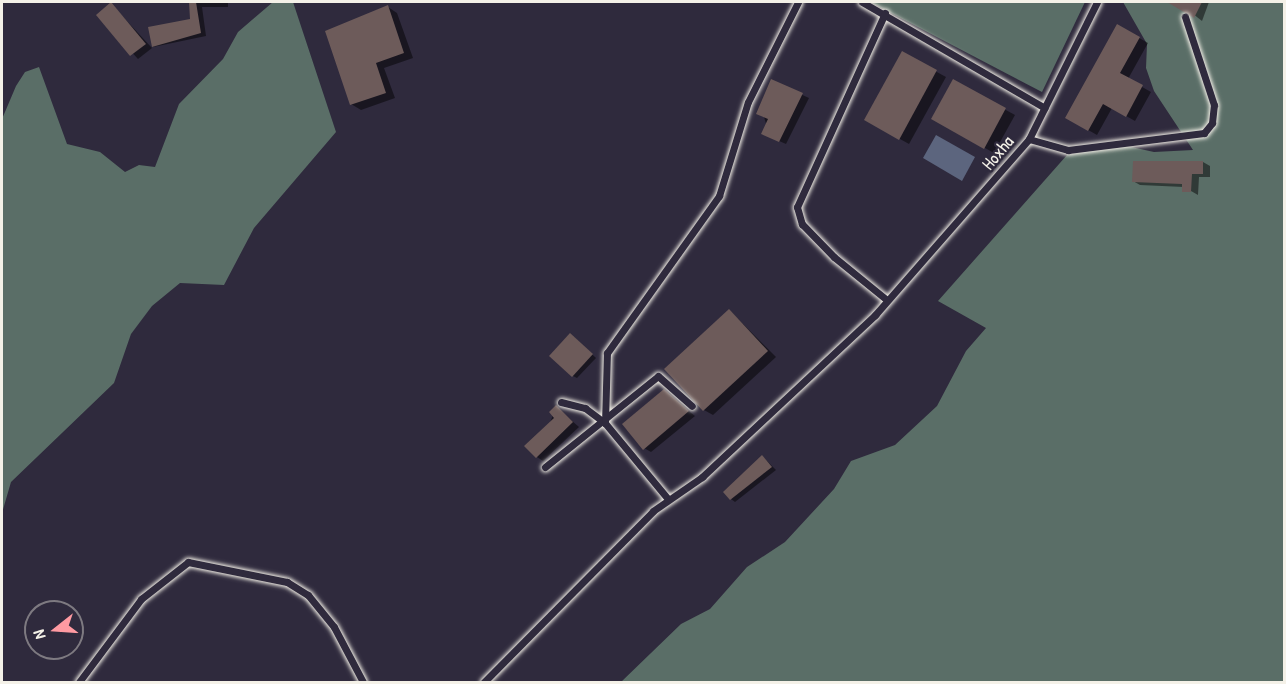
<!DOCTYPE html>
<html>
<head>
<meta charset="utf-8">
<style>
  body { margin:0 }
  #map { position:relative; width:1286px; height:684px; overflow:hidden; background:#2f2a3d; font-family:"Patrick Hand",sans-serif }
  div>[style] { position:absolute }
  .green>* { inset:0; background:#5a6e67 }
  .water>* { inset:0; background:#5c657e }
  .shadow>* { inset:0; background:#0007 }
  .building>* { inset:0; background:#6d5b5a }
  .roads { filter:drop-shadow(0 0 2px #f4f1e8) drop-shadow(0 0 2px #f4f1e8) }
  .lane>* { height:7px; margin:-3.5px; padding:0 3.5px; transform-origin:3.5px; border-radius:3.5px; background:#2f2a3d }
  span { translate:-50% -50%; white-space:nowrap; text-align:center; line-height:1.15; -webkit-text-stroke:4.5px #2f2a3d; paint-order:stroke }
  .street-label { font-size:18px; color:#f4f1e8 }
  .frame { position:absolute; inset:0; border:3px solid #f4f1e8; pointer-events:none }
  .north { position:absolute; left:24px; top:600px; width:60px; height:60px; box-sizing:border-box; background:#2f2a3d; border:2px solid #7e7a81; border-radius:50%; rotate:253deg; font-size:16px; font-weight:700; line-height:24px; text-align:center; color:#f4f1e8 }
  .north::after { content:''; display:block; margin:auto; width:21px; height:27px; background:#ff9aa2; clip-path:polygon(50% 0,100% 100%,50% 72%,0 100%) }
</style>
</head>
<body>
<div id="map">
  <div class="green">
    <i style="clip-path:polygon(273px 2px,293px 2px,336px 132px,254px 228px,224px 285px,180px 283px,152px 306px,131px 334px,114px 383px,11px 482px,2px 513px,2px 119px,16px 86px,25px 72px,39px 67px,67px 144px,100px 152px,125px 172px,139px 165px,155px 167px,179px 104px,223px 59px,238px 32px)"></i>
    <i style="clip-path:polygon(870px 2px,1085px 2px,1042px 92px)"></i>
    <i style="clip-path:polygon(1123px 2px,1284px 2px,1284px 682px,621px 682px,681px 624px,710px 609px,747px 567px,785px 542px,834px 489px,851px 461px,895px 445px,937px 406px,966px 351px,986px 328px,938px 301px,1067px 155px,1122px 145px,1154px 152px,1193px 150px,1154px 91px,1146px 68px,1147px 44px)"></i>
  </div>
  <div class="water">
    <i style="clip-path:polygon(936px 135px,975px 157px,962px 181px,923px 158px)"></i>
  </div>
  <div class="shadow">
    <i style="clip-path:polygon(191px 2px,228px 2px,228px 7px,202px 7px,206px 36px,153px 47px,150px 29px,191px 21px)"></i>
    <i style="clip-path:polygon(1178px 2px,1209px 2px,1202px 21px)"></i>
    <i style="clip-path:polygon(111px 4px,152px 48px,138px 59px,98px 15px)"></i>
    <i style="clip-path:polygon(388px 7px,397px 13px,413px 58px,384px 68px,395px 98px,361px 110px,351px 104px)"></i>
    <i style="clip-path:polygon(1118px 26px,1148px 43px,1128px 79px,1151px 92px,1135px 121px,1112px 108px,1097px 135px,1067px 118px)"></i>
    <i style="clip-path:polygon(902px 53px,946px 77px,909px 144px,866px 120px)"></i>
    <i style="clip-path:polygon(772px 81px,809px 98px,786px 144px,770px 137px,764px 117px)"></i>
    <i style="clip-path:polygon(953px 81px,1015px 115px,994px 153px,933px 119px)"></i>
    <i style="clip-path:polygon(1134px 162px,1203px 162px,1210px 166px,1210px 177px,1199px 177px,1198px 195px,1184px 187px,1140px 185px,1133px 181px)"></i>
    <i style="clip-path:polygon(729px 310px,776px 357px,713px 415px,704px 410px)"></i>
    <i style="clip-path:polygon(574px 337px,596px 358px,577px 378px,573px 376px)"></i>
    <i style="clip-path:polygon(664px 391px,695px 416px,651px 452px,644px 448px)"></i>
    <i style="clip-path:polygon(556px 407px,579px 427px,543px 461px,537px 457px)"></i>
    <i style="clip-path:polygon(763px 457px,776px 470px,735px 502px,731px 499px)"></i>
  </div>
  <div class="building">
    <i style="clip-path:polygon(111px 2px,146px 44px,130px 56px,96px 15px)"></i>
    <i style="clip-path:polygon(189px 2px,196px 2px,201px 33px,152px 47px,148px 27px,190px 19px)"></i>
    <i style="clip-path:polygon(1167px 2px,1202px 2px,1194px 18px)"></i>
    <i style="clip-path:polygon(388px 5px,404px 53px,376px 63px,386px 93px,350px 105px,325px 31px)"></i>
    <i style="clip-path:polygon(1117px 24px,1140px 37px,1120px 73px,1143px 85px,1126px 117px,1103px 104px,1088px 131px,1065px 118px)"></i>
    <i style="clip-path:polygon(902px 51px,937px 70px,899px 140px,864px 120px)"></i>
    <i style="clip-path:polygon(771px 79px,803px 93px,779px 142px,761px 134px,768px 119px,756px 114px)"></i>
    <i style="clip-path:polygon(953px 79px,1006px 108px,984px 149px,931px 119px)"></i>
    <i style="clip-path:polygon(1133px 161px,1203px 161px,1203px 174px,1192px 174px,1191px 192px,1182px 192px,1182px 184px,1132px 182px)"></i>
    <i style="clip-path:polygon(729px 309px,768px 351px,703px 411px,664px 369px)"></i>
    <i style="clip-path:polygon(570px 333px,593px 354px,572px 377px,549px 356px)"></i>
    <i style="clip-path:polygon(664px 389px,689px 411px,643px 450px,622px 424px)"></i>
    <i style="clip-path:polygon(556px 405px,573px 422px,536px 458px,524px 446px,554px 418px,549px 412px)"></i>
    <i style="clip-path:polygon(762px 455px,772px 467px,730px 500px,723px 492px)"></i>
  </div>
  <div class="roads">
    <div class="lane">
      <i style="left:862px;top:2px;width:211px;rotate:30.1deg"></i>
      <i style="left:885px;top:13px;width:213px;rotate:114.4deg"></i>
      <i style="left:797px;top:207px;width:18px;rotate:74deg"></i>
      <i style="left:802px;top:224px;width:46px;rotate:45.9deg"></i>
      <i style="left:834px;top:257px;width:68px;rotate:39.1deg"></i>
      <i style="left:1029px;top:139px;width:41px;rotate:15.8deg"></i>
      <i style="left:1068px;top:150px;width:137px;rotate:-7.1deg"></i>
      <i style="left:1204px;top:133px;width:13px;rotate:-51deg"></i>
      <i style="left:1212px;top:123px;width:18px;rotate:-84deg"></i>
      <i style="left:1214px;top:105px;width:93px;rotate:-108.2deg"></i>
      <i style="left:561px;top:402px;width:25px;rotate:14deg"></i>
      <i style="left:585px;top:408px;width:25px;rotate:37deg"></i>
      <i style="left:545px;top:467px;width:145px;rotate:-38.8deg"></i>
      <i style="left:658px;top:376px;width:45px;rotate:41.4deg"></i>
      <i style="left:668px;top:499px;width:99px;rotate:-129.7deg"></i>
      <i style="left:605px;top:423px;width:70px;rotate:-88.4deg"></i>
      <i style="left:607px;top:353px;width:193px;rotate:-54.5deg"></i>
      <i style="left:719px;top:196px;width:98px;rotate:-72.9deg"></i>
      <i style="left:748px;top:102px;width:112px;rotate:-63.4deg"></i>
      <i style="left:79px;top:682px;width:104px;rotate:-53.2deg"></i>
      <i style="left:141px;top:599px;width:60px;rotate:-38.2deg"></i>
      <i style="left:188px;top:562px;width:101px;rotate:11.4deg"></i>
      <i style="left:287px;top:582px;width:25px;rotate:32deg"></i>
      <i style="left:308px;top:595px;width:41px;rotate:50.9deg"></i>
      <i style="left:334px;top:627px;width:62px;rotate:62.2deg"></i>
      <i style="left:484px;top:682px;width:240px;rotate:-45.3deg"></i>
      <i style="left:653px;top:511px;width:60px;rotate:-34.8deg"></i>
      <i style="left:702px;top:477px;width:237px;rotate:-43.1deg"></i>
      <i style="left:875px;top:315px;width:234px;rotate:-48.8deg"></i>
      <i style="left:1029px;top:139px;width:153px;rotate:-63.6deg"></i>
    </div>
  </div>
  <div class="street-label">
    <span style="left:998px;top:153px;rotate:-50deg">Hoxha</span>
  </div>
  <div class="frame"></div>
  <div class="north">N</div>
</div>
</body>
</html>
